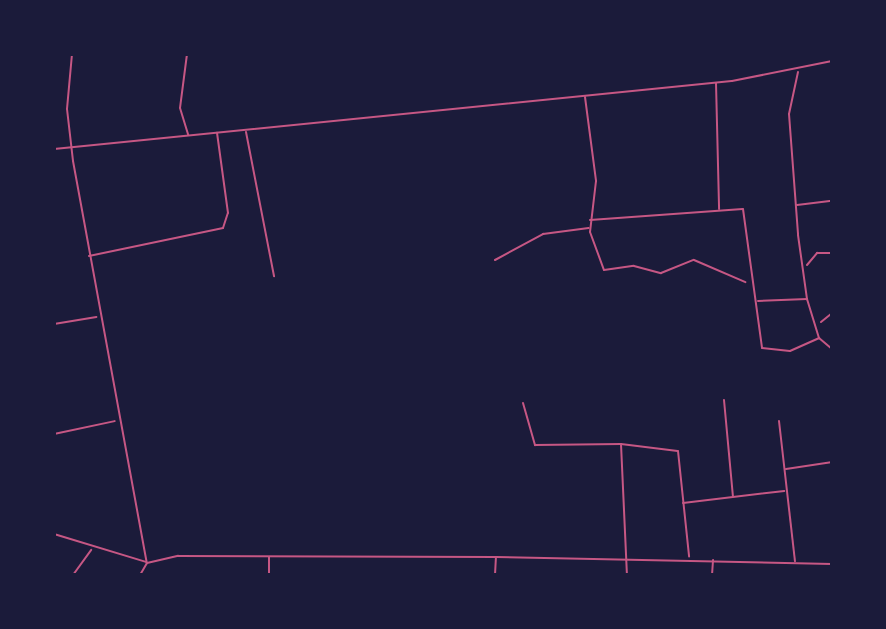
<!DOCTYPE html>
<html>
<head>
<meta charset="utf-8">
<style>
  body { margin:0 }
  #map { position:relative; width:886px; height:629px; overflow:hidden; background:#1b1b3a; font-family:Georgia,serif }
  div>[style] { position:absolute }
  .minor>* { height:2px; margin:-1px; padding:0 1px; transform-origin:1px; border-radius:1px; background:#c65784 }
  span { translate:-50% -50%; white-space:nowrap; text-align:center; line-height:1.15; -webkit-text-stroke:8px #1b1b3a; paint-order:stroke }
  .frame { position:absolute; inset:0; border:56px solid #1b1b3a; pointer-events:none }
</style>
</head>
<body>
<div id="map">
  <div class="minor">
    <i style="left:72px;top:54px;width:55px;rotate:95.2deg"></i>
    <i style="left:67px;top:109px;width:52px;rotate:83.4deg"></i>
    <i style="left:73px;top:161px;width:409px;rotate:79.6deg"></i>
    <i style="left:187px;top:54px;width:54px;rotate:97.4deg"></i>
    <i style="left:180px;top:108px;width:28px;rotate:73deg"></i>
    <i style="left:798px;top:72px;width:43px;rotate:102.1deg"></i>
    <i style="left:789px;top:114px;width:121px;rotate:85.7deg"></i>
    <i style="left:798px;top:235px;width:65px;rotate:82deg"></i>
    <i style="left:807px;top:299px;width:41px;rotate:72.9deg"></i>
    <i style="left:819px;top:338px;width:17px;rotate:40deg"></i>
    <i style="left:716px;top:83px;width:126px;rotate:88.6deg"></i>
    <i style="left:585px;top:97px;width:85px;rotate:82.5deg"></i>
    <i style="left:596px;top:181px;width:51px;rotate:96.7deg"></i>
    <i style="left:590px;top:232px;width:40px;rotate:69.8deg"></i>
    <i style="left:604px;top:270px;width:30px;rotate:-8deg"></i>
    <i style="left:634px;top:266px;width:28px;rotate:15deg"></i>
    <i style="left:661px;top:273px;width:35px;rotate:-22deg"></i>
    <i style="left:694px;top:260px;width:56px;rotate:23.3deg"></i>
    <i style="left:246px;top:132px;width:147px;rotate:79deg"></i>
    <i style="left:54px;top:149px;width:681px;rotate:-5.73deg"></i>
    <i style="left:732px;top:81px;width:102px;rotate:-11.3deg"></i>
    <i style="left:797px;top:205px;width:35px;rotate:-7deg"></i>
    <i style="left:590px;top:220px;width:153px;rotate:-4.1deg"></i>
    <i style="left:743px;top:209px;width:140px;rotate:82.2deg"></i>
    <i style="left:762px;top:348px;width:28px;rotate:6deg"></i>
    <i style="left:790px;top:351px;width:32px;rotate:-24deg"></i>
    <i style="left:89px;top:256px;width:137px;rotate:-11.8deg"></i>
    <i style="left:223px;top:228px;width:16px;rotate:-72deg"></i>
    <i style="left:228px;top:213px;width:81px;rotate:-97.8deg"></i>
    <i style="left:495px;top:260px;width:55px;rotate:-28.4deg"></i>
    <i style="left:543px;top:234px;width:46px;rotate:-7.4deg"></i>
    <i style="left:807px;top:265px;width:16px;rotate:-50deg"></i>
    <i style="left:817px;top:253px;width:15px"></i>
    <i style="left:758px;top:301px;width:49px;rotate:-2.3deg"></i>
    <i style="left:821px;top:322px;width:14px;rotate:-39deg"></i>
    <i style="left:54px;top:324px;width:43px;rotate:-9.5deg"></i>
    <i style="left:832px;top:359px;width:10px;rotate:90deg"></i>
    <i style="left:832px;top:386px;width:18px;rotate:90deg"></i>
    <i style="left:724px;top:400px;width:97px;rotate:84.7deg"></i>
    <i style="left:523px;top:403px;width:44px;rotate:74.1deg"></i>
    <i style="left:535px;top:445px;width:86px;rotate:-0.7deg"></i>
    <i style="left:621px;top:444px;width:131px;rotate:87.4deg"></i>
    <i style="left:779px;top:421px;width:141px;rotate:83.5deg"></i>
    <i style="left:54px;top:434px;width:62px;rotate:-12deg"></i>
    <i style="left:621px;top:444px;width:57px;rotate:7deg"></i>
    <i style="left:678px;top:451px;width:106px;rotate:84deg"></i>
    <i style="left:786px;top:469px;width:47px;rotate:-8.7deg"></i>
    <i style="left:683px;top:503px;width:102px;rotate:-6.8deg"></i>
    <i style="left:54px;top:534px;width:96px;rotate:16.9deg"></i>
    <i style="left:269px;top:557px;width:18px;rotate:90deg"></i>
    <i style="left:73px;top:575px;width:31px;rotate:-54deg"></i>
    <i style="left:140px;top:575px;width:14px;rotate:-60deg"></i>
    <i style="left:147px;top:563px;width:32px;rotate:-13deg"></i>
    <i style="left:178px;top:556px;width:318px;rotate:0.2deg"></i>
    <i style="left:495px;top:575px;width:18px;rotate:-87deg"></i>
    <i style="left:496px;top:557px;width:336px;rotate:1.2deg"></i>
    <i style="left:712px;top:575px;width:15px;rotate:-86deg"></i>
  </div>
  <div class="frame"></div>
</div>
</body>
</html>
